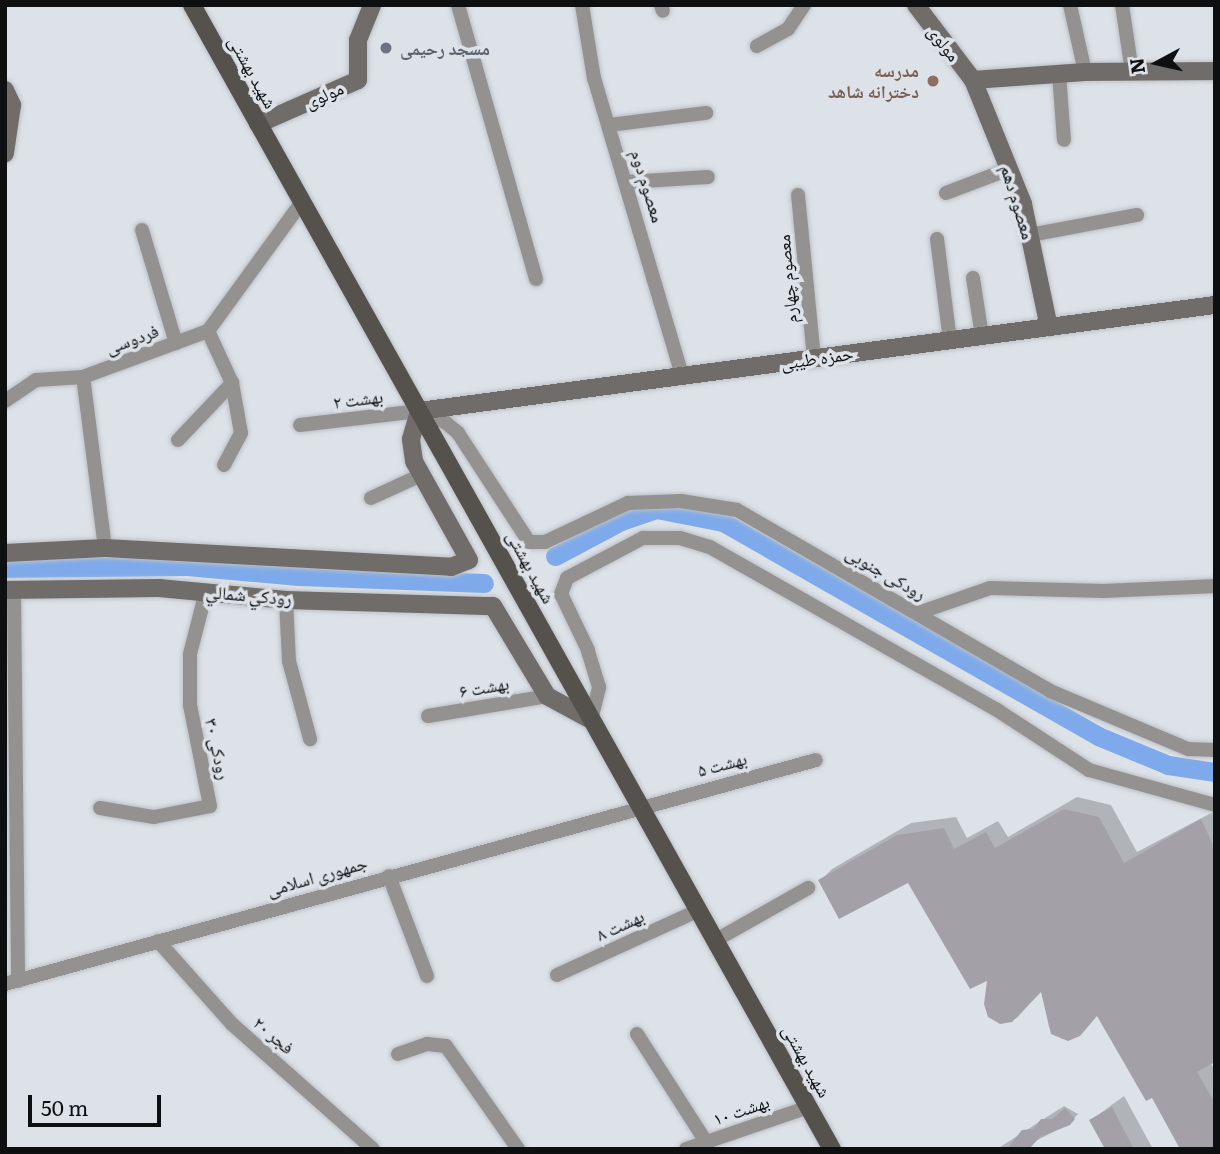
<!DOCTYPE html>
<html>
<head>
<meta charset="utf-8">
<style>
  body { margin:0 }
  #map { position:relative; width:1220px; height:1154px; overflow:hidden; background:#dde2e8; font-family:Literata,"Noto Naskh Arabic",serif }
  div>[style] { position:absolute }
  .shadow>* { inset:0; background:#0003 }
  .canal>* { height:19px; margin:-9.5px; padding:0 9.5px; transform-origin:9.5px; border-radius:9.5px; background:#7eaaeb }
  .building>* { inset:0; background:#a3a1a7 }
  .roads { filter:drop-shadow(0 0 2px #bcc0c6) drop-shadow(0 0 2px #bcc0c6) }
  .street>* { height:14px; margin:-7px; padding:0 7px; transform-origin:7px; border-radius:7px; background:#949290 }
  .secondary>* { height:18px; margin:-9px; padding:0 9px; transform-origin:9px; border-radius:9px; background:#6f6c69 }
  .primary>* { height:18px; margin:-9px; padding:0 9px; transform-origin:9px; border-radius:9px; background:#55514d }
  .dots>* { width:19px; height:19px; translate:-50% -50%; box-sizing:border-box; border:4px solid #dde2e8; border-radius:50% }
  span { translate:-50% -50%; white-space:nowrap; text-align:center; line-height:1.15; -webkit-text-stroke:7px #dde2e8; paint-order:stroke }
  .street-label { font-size:18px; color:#0d0f11 }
  .worship-label { font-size:18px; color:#5b616d; font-weight:700 }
  .left { translate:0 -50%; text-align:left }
  .education-label { font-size:18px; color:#785e54; font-weight:700 }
  .right { translate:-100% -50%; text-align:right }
  .frame { position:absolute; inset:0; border:7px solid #0d0f11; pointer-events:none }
  .north { position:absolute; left:1122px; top:28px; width:70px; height:70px; -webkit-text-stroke:5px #dde2e8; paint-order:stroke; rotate:262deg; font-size:19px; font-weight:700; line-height:28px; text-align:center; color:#0d0f11 }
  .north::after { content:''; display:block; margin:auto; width:24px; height:32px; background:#0d0f11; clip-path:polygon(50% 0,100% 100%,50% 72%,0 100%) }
  .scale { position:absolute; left:28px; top:1095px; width:133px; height:32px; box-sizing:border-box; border:4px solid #0d0f11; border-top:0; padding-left:9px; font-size:21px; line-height:24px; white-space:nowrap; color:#0d0f11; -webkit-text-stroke:5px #dde2e8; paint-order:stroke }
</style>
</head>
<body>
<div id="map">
  <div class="shadow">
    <i style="clip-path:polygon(1077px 797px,1111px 805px,1137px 852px,1215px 811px,1215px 1060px,1210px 1062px,1215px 1070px,1215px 1149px,1152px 1096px,1098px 1014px,1079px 1035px,1062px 1039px,1049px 1027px,1042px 990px,1017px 1018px,1006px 1022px,989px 978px,909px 881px,820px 881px,832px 869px,911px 823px,956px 817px,967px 838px,998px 821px,1008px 837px)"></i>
    <i style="clip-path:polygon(1124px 1096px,1153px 1149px,1107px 1149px,1091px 1120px)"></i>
    <i style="clip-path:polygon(1064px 1106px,1078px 1114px,1069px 1124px,1020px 1149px,997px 1149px)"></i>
  </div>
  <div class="canal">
    <i style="left:555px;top:556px;width:75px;rotate:-27.9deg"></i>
    <i style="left:621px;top:521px;width:37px;rotate:-19deg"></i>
    <i style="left:656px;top:509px;width:68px;rotate:11deg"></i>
    <i style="left:723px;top:522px;width:432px;rotate:29.7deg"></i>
    <i style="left:1098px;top:736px;width:76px;rotate:22.5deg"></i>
    <i style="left:1168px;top:765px;width:48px;rotate:8.5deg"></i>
    <i style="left:5px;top:568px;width:182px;rotate:-0.6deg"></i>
    <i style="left:187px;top:566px;width:112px;rotate:5.1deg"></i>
    <i style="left:299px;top:576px;width:185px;rotate:2.2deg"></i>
  </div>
  <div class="building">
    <i style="clip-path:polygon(1064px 809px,1099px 817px,1124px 863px,1201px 819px,1215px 849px,1215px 1062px,1197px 1072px,1215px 1103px,1215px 1149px,1180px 1149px,1152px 1098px,1146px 1101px,1097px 1016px,1080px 1036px,1068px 1041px,1051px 1034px,1041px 992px,1012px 1022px,1000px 1024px,988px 1017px,984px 1004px,987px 981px,970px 989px,908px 883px,839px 919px,818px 880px,897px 835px,944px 828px,954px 849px,986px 832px,995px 848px)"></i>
    <i style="clip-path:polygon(1112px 1107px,1134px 1149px,1105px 1149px,1089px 1120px)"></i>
    <i style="clip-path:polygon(1065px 1108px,1075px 1119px,1070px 1125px,1040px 1137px,1030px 1148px,1007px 1149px,1022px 1130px,1033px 1129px,1041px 1119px,1052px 1119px)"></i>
  </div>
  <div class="roads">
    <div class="street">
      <i style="left:458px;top:5px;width:285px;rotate:74.1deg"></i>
      <i style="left:582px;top:5px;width:74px;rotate:80.7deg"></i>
      <i style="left:594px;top:78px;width:311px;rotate:73.5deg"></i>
      <i style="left:661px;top:5px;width:6px;rotate:72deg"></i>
      <i style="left:1070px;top:5px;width:69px;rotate:77.4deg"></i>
      <i style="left:1122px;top:5px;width:68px;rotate:81.5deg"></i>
      <i style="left:757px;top:46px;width:35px;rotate:-29deg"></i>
      <i style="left:788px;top:29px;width:29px;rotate:-56deg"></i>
      <i style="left:1059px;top:74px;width:66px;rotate:85.7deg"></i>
      <i style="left:609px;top:125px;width:98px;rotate:-7.1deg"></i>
      <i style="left:627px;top:182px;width:81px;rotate:-3.5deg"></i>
      <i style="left:946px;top:193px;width:67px;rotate:-20.9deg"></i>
      <i style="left:798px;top:195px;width:165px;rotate:84.4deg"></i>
      <i style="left:142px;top:230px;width:118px;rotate:73.3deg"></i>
      <i style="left:1030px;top:235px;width:109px;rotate:-10.6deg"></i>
      <i style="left:937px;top:239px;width:103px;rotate:82.7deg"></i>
      <i style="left:973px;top:278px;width:59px;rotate:81.2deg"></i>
      <i style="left:5px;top:401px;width:37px;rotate:-34deg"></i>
      <i style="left:36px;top:380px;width:47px;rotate:-3.7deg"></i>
      <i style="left:300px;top:425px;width:120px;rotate:-6.7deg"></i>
      <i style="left:419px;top:411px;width:28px;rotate:23deg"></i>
      <i style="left:445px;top:422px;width:17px;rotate:40deg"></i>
      <i style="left:458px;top:433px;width:130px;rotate:56.9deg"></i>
      <i style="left:529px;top:542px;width:16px"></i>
      <i style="left:545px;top:542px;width:92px;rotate:-25.2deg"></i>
      <i style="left:628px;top:503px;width:53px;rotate:-2.2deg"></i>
      <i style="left:681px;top:501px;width:57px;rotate:9.1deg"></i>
      <i style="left:737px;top:510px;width:362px;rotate:30deg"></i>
      <i style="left:1050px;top:691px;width:150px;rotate:22.8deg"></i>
      <i style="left:1188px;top:749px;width:27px;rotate:2deg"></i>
      <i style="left:178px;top:440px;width:79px;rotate:-46.5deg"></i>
      <i style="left:232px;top:383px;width:57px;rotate:-114.8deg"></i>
      <i style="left:224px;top:465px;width:36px;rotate:-62deg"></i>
      <i style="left:241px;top:433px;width:51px;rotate:-100.2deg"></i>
      <i style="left:371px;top:498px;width:55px;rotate:-24.7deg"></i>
      <i style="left:105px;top:548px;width:172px;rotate:-97.3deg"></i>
      <i style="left:83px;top:377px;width:133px;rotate:-20.2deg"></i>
      <i style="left:208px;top:331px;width:158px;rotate:-54deg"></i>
      <i style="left:14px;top:590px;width:391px;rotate:89.4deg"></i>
      <i style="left:286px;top:600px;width:61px;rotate:87.2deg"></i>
      <i style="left:289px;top:661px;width:81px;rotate:74.9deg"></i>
      <i style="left:918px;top:613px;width:76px;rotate:-19.1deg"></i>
      <i style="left:990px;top:588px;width:114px;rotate:1.5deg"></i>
      <i style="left:1104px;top:591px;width:111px;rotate:-2.6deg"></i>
      <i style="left:428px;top:716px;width:121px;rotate:-9.5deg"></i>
      <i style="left:591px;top:720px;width:34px;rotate:-76deg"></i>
      <i style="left:599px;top:687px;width:39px;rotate:-107deg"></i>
      <i style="left:588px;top:650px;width:62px;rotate:-115.7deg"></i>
      <i style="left:561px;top:594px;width:17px;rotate:-69deg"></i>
      <i style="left:567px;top:578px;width:86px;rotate:-27.8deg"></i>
      <i style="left:643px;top:538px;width:37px"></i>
      <i style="left:680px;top:538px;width:31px;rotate:17deg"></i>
      <i style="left:710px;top:547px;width:330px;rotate:29.6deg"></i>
      <i style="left:997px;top:710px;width:110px;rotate:33.1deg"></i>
      <i style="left:1089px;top:770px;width:131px;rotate:15.5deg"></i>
      <i style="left:100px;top:808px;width:55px;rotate:9.5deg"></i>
      <i style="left:154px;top:817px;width:57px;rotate:-11.1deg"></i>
      <i style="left:210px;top:806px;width:103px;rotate:-101.2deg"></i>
      <i style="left:190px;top:705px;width:51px;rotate:-90deg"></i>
      <i style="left:190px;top:654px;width:65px;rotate:-75.7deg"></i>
      <i style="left:389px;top:876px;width:107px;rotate:69.2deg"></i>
      <i style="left:716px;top:940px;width:106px;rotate:-29.5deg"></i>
      <i style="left:158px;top:941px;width:111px;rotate:48.3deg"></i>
      <i style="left:232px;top:1024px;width:188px;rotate:41.6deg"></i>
      <i style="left:557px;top:975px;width:156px;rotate:-24.6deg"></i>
      <i style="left:5px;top:984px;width:841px;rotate:-15.44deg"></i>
      <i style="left:637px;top:1034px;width:128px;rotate:57.4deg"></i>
      <i style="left:398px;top:1054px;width:31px;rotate:-19deg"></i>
      <i style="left:427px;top:1044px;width:19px;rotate:6deg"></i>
      <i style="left:446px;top:1046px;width:126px;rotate:55deg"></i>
      <i style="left:686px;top:1149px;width:130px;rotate:-18.9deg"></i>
    </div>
    <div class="secondary">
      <i style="left:916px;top:5px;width:94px;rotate:52.8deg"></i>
      <i style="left:973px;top:80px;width:134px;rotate:68deg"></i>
      <i style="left:1023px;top:204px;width:126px;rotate:78.1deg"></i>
      <i style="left:973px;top:80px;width:112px;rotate:-4.1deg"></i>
      <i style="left:1085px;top:72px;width:130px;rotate:-0.4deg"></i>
      <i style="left:5px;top:90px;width:17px;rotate:65deg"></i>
      <i style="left:12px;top:105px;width:49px;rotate:98.3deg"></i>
      <i style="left:258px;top:124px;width:109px;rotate:-23.7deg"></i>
      <i style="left:358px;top:80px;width:40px;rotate:-90deg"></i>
      <i style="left:358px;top:40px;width:38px;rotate:-68deg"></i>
      <i style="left:5px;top:553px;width:100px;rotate:-2.9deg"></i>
      <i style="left:105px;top:548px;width:347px;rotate:3.1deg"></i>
      <i style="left:451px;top:567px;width:19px;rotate:-21deg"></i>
      <i style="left:469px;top:560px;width:113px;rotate:-119.1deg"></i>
      <i style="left:414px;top:461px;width:22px;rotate:-98deg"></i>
      <i style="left:411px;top:439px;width:29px;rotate:-74deg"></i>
      <i style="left:419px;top:411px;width:803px;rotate:-7.59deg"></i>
      <i style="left:5px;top:590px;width:154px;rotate:-0.7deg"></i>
      <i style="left:159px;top:588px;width:128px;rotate:5.4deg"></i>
      <i style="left:286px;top:600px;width:207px;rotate:1.7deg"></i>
      <i style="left:493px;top:606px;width:105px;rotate:59deg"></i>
      <i style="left:547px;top:696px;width:50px;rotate:28.6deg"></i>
    </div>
    <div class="primary">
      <i style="left:192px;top:5px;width:1311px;rotate:60.78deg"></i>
    </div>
  </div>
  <div class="dots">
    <i style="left:386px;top:48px;background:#6b7280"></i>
    <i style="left:933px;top:81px;background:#8d6e63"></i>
  </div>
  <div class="street-label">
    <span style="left:944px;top:43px;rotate:52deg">مولوی</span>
    <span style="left:253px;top:72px;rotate:61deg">شهید بهشتی</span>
    <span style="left:324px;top:95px;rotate:-24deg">مولوی</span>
    <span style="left:648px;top:186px;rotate:73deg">معصوم دوم</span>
    <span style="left:1018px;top:202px;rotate:73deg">معصوم دهم</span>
    <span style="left:787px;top:279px;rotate:-95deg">معصوم چهارم</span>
    <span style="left:132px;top:339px;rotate:-20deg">فردوسی</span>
    <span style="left:817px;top:358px;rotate:-8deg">حمزه طیبی</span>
    <span style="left:358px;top:399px;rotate:-7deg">بهشت ۲</span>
    <span style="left:531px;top:567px;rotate:61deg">شهید بهشتی</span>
    <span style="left:886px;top:573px;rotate:30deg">رودکی جنوبی</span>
    <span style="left:249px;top:595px;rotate:5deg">رودکي شمالي</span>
    <span style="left:484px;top:687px;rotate:-10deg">بهشت ۶</span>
    <span style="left:218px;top:749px;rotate:78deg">رودکی ۳۰</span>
    <span style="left:722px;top:764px;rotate:-15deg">بهشت ۵</span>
    <span style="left:317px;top:876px;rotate:-16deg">جمهوری اسلامی</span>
    <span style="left:620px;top:925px;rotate:-25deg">بهشت ۸</span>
    <span style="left:274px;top:1035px;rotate:41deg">فجر ۲۰</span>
    <span style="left:807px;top:1061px;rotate:61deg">شهید بهشتی</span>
    <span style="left:741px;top:1110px;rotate:-19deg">بهشت ۱۰</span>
  </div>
  <div class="worship-label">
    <span class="left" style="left:400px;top:48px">مسجد رحیمی</span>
  </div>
  <div class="education-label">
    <span class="right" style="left:919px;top:81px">مدرسه<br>دخترانه شاهد</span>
  </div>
  <div class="frame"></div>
  <div class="north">N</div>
  <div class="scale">50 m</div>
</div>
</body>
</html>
